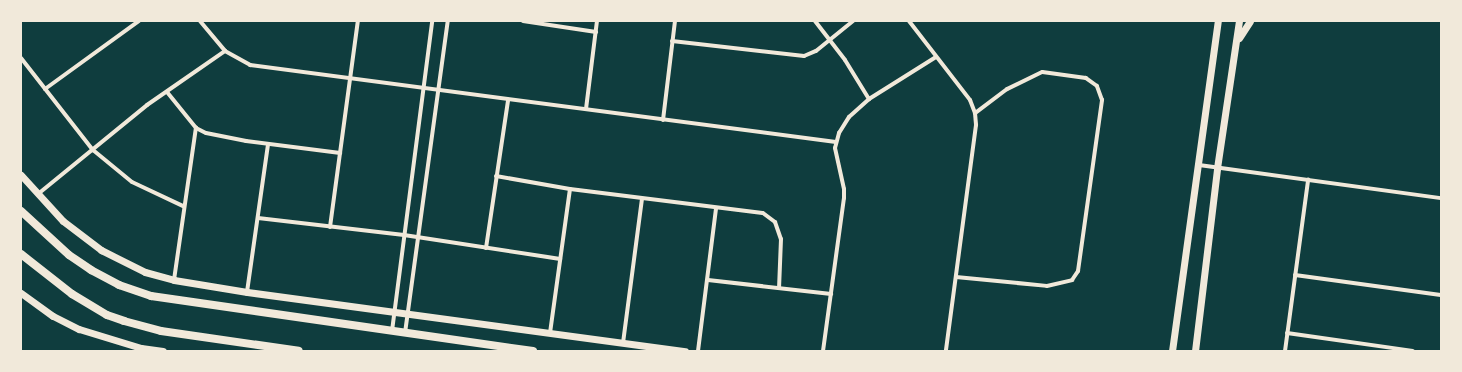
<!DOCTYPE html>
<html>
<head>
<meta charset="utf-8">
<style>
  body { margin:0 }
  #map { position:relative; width:1462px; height:372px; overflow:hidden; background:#0f3d3e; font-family:"Golos Text",sans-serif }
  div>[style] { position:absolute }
  .minor>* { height:4px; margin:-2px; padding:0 2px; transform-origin:2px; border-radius:2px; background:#f1e9da }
  .tertiary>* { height:7px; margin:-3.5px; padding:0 3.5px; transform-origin:3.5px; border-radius:3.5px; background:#f1e9da }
  .secondary>* { height:8px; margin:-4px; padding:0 4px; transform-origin:4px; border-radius:4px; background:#f1e9da }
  span { translate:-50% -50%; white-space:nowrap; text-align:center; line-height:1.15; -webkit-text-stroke:4px #f1e9da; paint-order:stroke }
  .frame { position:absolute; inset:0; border:22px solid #f1e9da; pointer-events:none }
</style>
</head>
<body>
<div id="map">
  <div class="minor">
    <i style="left:200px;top:21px;width:39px;rotate:50deg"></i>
    <i style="left:225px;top:51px;width:29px;rotate:29deg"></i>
    <i style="left:250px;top:65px;width:591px;rotate:7.49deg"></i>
    <i style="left:523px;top:21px;width:74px;rotate:8.6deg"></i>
    <i style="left:815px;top:21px;width:49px;rotate:52.4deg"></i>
    <i style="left:845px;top:60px;width:46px;rotate:58.4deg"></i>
    <i style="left:909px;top:21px;width:100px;rotate:52.3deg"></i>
    <i style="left:970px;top:100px;width:14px;rotate:69deg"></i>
    <i style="left:975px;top:113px;width:12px;rotate:85deg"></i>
    <i style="left:976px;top:125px;width:228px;rotate:97.6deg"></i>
    <i style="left:672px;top:41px;width:133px;rotate:6.5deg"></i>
    <i style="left:804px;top:56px;width:13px;rotate:-23deg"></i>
    <i style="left:816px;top:51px;width:48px;rotate:-39deg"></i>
    <i style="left:21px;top:58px;width:117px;rotate:52deg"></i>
    <i style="left:93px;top:150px;width:50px;rotate:39.4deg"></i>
    <i style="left:132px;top:182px;width:56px;rotate:25.2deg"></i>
    <i style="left:45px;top:89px;width:116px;rotate:-35.9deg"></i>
    <i style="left:167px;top:92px;width:46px;rotate:51.1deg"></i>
    <i style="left:196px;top:128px;width:11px;rotate:27deg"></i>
    <i style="left:206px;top:133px;width:41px;rotate:11.3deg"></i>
    <i style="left:246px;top:141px;width:95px;rotate:7.3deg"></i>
    <i style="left:586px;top:109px;width:89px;rotate:-82.9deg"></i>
    <i style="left:663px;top:120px;width:100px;rotate:-83.1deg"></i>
    <i style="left:1199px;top:165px;width:244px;rotate:7.8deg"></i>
    <i style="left:496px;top:176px;width:75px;rotate:10deg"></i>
    <i style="left:570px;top:189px;width:194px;rotate:7.1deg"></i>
    <i style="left:763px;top:213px;width:15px;rotate:37deg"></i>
    <i style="left:775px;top:222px;width:18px;rotate:71deg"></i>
    <i style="left:781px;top:239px;width:49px;rotate:92.3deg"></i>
    <i style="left:38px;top:194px;width:141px;rotate:-39.2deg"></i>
    <i style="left:147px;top:105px;width:95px;rotate:-34.7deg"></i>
    <i style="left:258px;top:218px;width:147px;rotate:6.6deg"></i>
    <i style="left:404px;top:235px;width:158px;rotate:8.7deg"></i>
    <i style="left:330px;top:227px;width:208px;rotate:-82.3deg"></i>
    <i style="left:486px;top:248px;width:150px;rotate:-81.5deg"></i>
    <i style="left:1295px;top:275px;width:147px;rotate:7.8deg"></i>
    <i style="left:956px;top:277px;width:91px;rotate:5.6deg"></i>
    <i style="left:1047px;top:286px;width:26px;rotate:-13deg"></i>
    <i style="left:1072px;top:280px;width:11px;rotate:-56deg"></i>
    <i style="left:1078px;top:271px;width:173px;rotate:-82deg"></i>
    <i style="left:1102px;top:100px;width:15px;rotate:-110deg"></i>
    <i style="left:1097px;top:86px;width:14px;rotate:-144deg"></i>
    <i style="left:1086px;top:78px;width:44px;rotate:-172.2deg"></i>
    <i style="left:1042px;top:72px;width:39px;rotate:154deg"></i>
    <i style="left:1007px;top:89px;width:40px;rotate:143deg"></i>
    <i style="left:174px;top:280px;width:154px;rotate:-81.8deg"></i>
    <i style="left:708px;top:280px;width:124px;rotate:6.5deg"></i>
    <i style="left:247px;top:292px;width:148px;rotate:-81.9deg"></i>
    <i style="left:392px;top:331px;width:313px;rotate:-82.6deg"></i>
    <i style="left:405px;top:333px;width:315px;rotate:-82.2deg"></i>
    <i style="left:550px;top:333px;width:145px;rotate:-82.1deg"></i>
    <i style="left:1287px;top:333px;width:127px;rotate:8.1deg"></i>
    <i style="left:623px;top:343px;width:145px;rotate:-82.5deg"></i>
    <i style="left:698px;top:351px;width:144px;rotate:-82.8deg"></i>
    <i style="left:823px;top:351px;width:154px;rotate:-82.2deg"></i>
    <i style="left:844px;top:198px;width:9px;rotate:-90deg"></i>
    <i style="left:844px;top:189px;width:42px;rotate:-102.4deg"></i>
    <i style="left:835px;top:148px;width:16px;rotate:-75deg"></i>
    <i style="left:839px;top:133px;width:19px;rotate:-58deg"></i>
    <i style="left:849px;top:117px;width:27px;rotate:-42deg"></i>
    <i style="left:869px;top:99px;width:79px;rotate:-32.1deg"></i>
    <i style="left:1285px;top:351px;width:173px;rotate:-82.3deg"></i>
  </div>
  <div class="tertiary">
    <i style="left:1239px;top:38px;width:20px;rotate:-57deg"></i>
    <i style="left:21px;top:175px;width:62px;rotate:47.6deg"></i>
    <i style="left:63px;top:221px;width:48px;rotate:37.3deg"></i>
    <i style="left:101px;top:250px;width:49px;rotate:26.6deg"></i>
    <i style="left:145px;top:272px;width:30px;rotate:15deg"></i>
    <i style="left:174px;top:280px;width:74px;rotate:9.3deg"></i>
    <i style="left:247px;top:292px;width:442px;rotate:7.7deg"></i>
    <i style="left:21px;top:293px;width:39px;rotate:36deg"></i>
    <i style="left:53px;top:316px;width:29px;rotate:27deg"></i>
    <i style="left:79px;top:329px;width:65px;rotate:17deg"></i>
    <i style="left:141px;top:348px;width:22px;rotate:8deg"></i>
    <i style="left:1172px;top:351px;width:333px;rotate:-82.1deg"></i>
    <i style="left:1195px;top:351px;width:184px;rotate:-83.1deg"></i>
    <i style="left:1217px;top:168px;width:149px;rotate:-81.5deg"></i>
  </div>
  <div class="secondary">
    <i style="left:21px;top:211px;width:65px;rotate:42.5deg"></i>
    <i style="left:69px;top:255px;width:27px;rotate:34deg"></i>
    <i style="left:91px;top:270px;width:32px;rotate:28deg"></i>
    <i style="left:119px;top:285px;width:34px;rotate:19deg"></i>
    <i style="left:151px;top:296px;width:386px;rotate:8.2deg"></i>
    <i style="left:21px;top:254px;width:65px;rotate:38.1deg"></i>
    <i style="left:72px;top:294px;width:41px;rotate:31deg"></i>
    <i style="left:107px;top:315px;width:18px;rotate:19deg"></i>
    <i style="left:124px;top:321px;width:38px;rotate:15deg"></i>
    <i style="left:161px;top:331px;width:139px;rotate:8.2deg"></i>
  </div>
  <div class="frame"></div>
</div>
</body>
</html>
